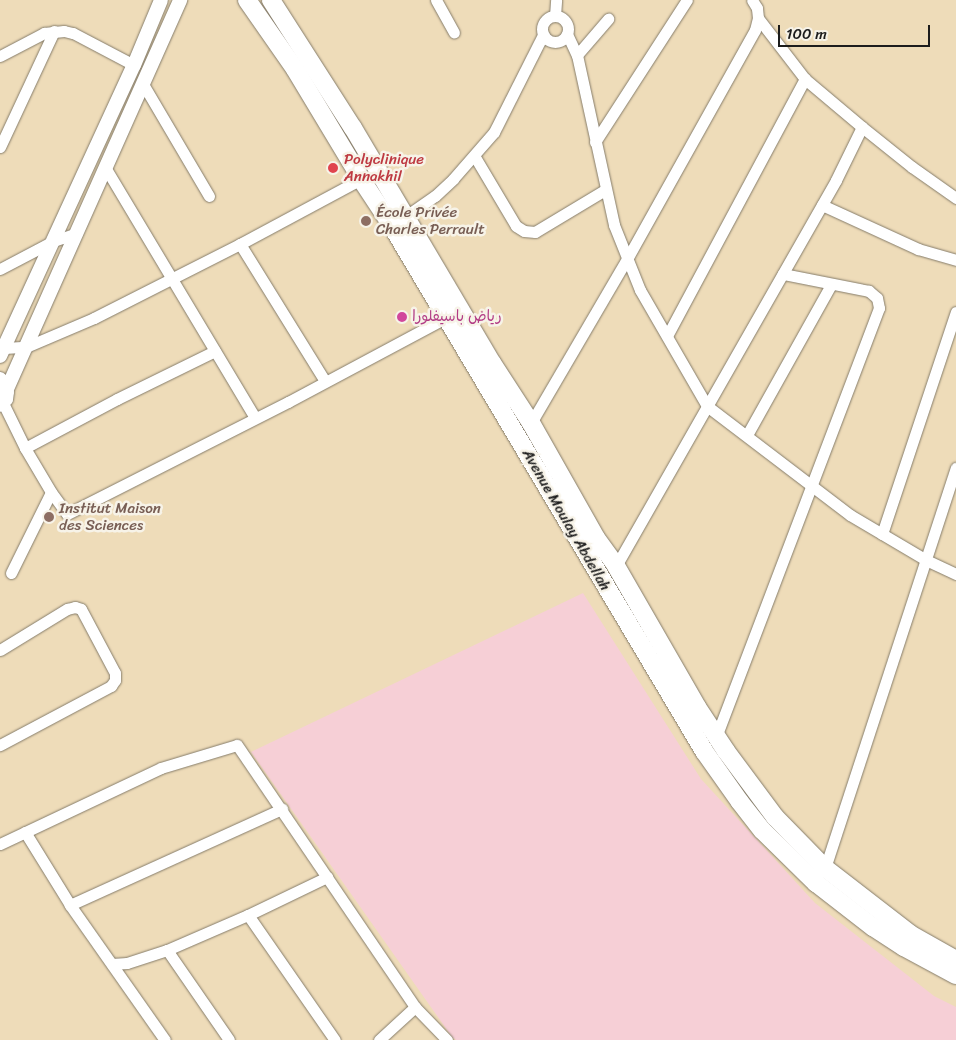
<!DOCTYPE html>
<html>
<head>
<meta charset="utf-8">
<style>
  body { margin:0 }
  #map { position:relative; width:956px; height:1040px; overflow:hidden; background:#eedcb9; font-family:Sriracha,"Playpen Sans Arabic",sans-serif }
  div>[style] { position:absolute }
  .built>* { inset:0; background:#f6cfd6 }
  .roads { filter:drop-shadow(0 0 1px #857c6a) drop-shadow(0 0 1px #857c6a) }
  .minor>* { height:11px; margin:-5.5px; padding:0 5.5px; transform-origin:5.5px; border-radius:5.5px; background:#fff }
  .minor>.ring { margin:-5.5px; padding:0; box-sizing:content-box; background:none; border:11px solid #fff; border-radius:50% }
  .tertiary>* { height:14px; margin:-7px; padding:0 7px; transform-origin:7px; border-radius:7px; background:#fff }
  .primary>* { height:18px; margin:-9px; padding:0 9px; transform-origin:9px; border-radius:9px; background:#fff }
  .dots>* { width:14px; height:14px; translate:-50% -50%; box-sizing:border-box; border:2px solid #f7f3e8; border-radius:50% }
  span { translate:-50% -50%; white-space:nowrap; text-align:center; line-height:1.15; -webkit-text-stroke:5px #f7f3e8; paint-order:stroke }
  .health-label { font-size:15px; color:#be3a42 }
  .left { translate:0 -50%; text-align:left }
  .education-label { font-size:15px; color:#785e54 }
  .hotel-label { font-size:15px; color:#b23c85 }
  .street-label { font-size:15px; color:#1c1c1c }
  .scale { position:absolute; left:778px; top:25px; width:152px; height:22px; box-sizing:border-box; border:2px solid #1c1c1c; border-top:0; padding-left:6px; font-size:15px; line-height:18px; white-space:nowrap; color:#1c1c1c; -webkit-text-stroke:4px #f7f3e8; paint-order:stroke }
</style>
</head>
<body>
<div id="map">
  <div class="built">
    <i style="clip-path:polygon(583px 593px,701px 779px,815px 903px,934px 996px,956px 1007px,956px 1040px,456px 1040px,452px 1037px,251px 752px)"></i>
  </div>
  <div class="roads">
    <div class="minor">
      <i style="left:436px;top:0;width:37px;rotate:61deg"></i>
      <i style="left:555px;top:16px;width:16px;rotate:-86deg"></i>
      <i class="ring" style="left:542px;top:16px;width:15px;height:15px"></i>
      <i style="left:567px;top:34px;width:23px;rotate:65deg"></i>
      <i style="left:577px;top:55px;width:174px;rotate:77.7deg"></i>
      <i style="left:614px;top:225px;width:70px;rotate:68.2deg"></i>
      <i style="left:640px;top:290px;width:134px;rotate:60deg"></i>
      <i style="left:707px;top:406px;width:180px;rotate:37.3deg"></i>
      <i style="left:850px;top:515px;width:88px;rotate:30.6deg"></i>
      <i style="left:926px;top:560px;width:33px;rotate:25deg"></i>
      <i style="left:577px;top:55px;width:48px;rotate:-49.3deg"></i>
      <i style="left:0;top:56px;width:50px;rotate:-27.6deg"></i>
      <i style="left:44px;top:33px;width:20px;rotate:-6deg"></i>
      <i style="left:64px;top:31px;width:9px;rotate:13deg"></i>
      <i style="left:73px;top:33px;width:69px;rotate:27.7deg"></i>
      <i style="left:143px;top:84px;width:130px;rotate:59.5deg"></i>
      <i style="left:862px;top:127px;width:64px;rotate:38.7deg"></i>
      <i style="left:912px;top:167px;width:54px;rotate:35.2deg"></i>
      <i style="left:595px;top:142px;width:169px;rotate:-57.1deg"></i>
      <i style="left:0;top:147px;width:128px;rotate:-65deg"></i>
      <i style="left:475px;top:157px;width:80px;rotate:59.3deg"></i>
      <i style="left:516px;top:226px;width:9px;rotate:32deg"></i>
      <i style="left:524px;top:231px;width:11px;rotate:5deg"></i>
      <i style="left:535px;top:232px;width:82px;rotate:-31deg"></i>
      <i style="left:105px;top:167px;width:292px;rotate:59.1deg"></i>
      <i style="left:822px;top:205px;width:106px;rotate:24.6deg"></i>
      <i style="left:918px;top:249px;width:40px;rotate:16deg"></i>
      <i style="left:406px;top:216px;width:35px;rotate:-35deg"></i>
      <i style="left:435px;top:196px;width:25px;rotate:-43deg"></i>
      <i style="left:453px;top:179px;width:62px;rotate:-48.9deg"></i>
      <i style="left:494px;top:132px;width:109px;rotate:-63.2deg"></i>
      <i style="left:240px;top:244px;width:161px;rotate:58.2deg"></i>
      <i style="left:0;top:269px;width:60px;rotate:-27.8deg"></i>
      <i style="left:53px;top:241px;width:25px;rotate:-18deg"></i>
      <i style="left:667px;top:336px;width:292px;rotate:-61.8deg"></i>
      <i style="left:4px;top:348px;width:22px;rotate:-3deg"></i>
      <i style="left:26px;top:347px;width:74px;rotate:-23.1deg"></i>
      <i style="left:94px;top:318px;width:164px;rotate:-26.9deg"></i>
      <i style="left:240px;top:244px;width:137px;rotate:-28.2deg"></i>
      <i style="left:3px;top:403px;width:50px;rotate:63.9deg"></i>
      <i style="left:25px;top:448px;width:51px;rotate:59.4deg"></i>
      <i style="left:51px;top:492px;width:27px;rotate:54deg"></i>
      <i style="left:67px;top:514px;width:248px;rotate:-26.9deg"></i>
      <i style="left:288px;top:402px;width:178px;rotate:-28.1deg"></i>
      <i style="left:531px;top:423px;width:190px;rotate:-59.7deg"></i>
      <i style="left:627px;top:259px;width:262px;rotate:-60.8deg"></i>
      <i style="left:755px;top:30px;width:12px;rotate:-76deg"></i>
      <i style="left:758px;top:18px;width:10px;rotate:-96deg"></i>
      <i style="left:757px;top:8px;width:9px;rotate:-122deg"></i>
      <i style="left:747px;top:435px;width:172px;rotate:-60.8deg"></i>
      <i style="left:25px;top:448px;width:104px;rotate:-28deg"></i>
      <i style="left:117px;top:399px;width:109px;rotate:-26.1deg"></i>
      <i style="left:882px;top:534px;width:234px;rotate:-71.6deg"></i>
      <i style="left:616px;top:566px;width:444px;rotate:-60.3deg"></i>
      <i style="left:836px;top:180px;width:59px;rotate:-63.9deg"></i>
      <i style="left:862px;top:127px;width:75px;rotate:-139.9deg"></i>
      <i style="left:805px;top:79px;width:77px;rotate:-127.6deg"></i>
      <i style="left:11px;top:573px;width:90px;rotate:-63.7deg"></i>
      <i style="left:0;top:650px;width:79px;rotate:-31.5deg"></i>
      <i style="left:67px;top:609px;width:8px;rotate:-14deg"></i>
      <i style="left:75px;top:607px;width:6px;rotate:18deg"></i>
      <i style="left:81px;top:609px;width:72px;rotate:62deg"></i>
      <i style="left:115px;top:673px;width:7px;rotate:90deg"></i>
      <i style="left:115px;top:680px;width:7px;rotate:124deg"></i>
      <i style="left:111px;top:686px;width:126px;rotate:152deg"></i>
      <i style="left:716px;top:737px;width:459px;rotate:-69.2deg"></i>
      <i style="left:879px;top:308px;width:10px;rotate:-101deg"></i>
      <i style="left:877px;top:298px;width:11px;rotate:-139deg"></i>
      <i style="left:869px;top:291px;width:88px;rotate:-168.8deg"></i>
      <i style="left:25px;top:832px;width:86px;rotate:58.3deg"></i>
      <i style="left:70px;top:905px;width:165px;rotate:54.9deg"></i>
      <i style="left:0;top:844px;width:178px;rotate:-25.3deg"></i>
      <i style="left:161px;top:768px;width:79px;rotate:-16.8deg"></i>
      <i style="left:237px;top:745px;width:317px;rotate:55.8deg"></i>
      <i style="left:415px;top:1007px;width:46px;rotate:45.9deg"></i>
      <i style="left:825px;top:868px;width:421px;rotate:-71.9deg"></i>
      <i style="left:70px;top:905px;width:233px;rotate:-24.4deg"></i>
      <i style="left:248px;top:915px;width:152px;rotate:55.2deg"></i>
      <i style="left:167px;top:950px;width:109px;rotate:55.4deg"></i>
      <i style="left:112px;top:964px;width:15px;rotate:-4deg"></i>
      <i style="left:127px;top:963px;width:42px;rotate:-18deg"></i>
      <i style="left:167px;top:950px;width:88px;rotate:-23.4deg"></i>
      <i style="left:248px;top:915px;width:88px;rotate:-25.7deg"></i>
      <i style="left:379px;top:1040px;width:49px;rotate:-42.5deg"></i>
    </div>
    <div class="tertiary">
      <i style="left:0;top:356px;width:320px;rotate:-65.3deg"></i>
      <i style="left:134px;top:65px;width:70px;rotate:-67.4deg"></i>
      <i style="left:0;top:379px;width:9px;rotate:49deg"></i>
      <i style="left:6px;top:386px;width:6px;rotate:81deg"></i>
      <i style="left:7px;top:392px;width:7px;rotate:98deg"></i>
      <i style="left:6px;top:399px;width:8px;rotate:135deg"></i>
      <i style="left:7px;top:389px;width:426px;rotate:-66deg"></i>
    </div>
    <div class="primary">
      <i style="left:247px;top:0;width:84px;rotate:55.2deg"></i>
      <i style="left:295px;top:69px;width:128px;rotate:59deg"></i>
      <i style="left:361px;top:179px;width:56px;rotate:56.6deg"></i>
      <i style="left:392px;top:226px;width:611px;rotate:59.28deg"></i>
      <i style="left:704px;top:751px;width:62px;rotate:54.8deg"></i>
      <i style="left:740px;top:802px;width:36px;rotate:52deg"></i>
      <i style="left:762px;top:830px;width:76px;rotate:44.5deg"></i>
      <i style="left:816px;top:883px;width:72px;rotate:37.7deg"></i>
      <i style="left:873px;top:927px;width:37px;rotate:33deg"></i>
      <i style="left:904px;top:947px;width:59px;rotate:28.3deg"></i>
      <i style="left:271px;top:0;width:152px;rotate:57.4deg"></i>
      <i style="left:353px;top:128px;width:273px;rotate:59.4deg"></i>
      <i style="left:492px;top:363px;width:72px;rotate:57deg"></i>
      <i style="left:531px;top:423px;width:132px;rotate:60.5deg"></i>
      <i style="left:596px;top:538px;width:34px;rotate:54deg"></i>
      <i style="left:616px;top:566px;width:163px;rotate:60.1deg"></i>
      <i style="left:697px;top:707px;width:53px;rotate:56.6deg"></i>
      <i style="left:726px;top:751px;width:82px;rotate:53.4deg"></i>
      <i style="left:775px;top:817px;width:71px;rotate:45.6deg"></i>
      <i style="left:825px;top:868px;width:108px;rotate:37.8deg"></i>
      <i style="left:910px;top:934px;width:53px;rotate:29.5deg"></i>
    </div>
  </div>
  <div class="dots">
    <i style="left:333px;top:168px;background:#e0444e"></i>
    <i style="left:366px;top:221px;background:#8d6e63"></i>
    <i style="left:402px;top:317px;background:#d1479c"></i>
    <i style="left:49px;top:517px;background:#8d6e63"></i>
  </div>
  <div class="health-label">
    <span class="left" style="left:344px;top:168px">Polyclinique<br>Annakhil</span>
  </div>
  <div class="education-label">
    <span class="left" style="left:376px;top:221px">École Privée<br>Charles Perrault</span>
    <span class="left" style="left:59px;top:517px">Institut Maison<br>des Sciences</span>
  </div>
  <div class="hotel-label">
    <span class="left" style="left:412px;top:317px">رياض باسيفلورا</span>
  </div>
  <div class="street-label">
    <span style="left:566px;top:520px;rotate:60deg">Avenue Moulay Abdellah</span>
  </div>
  <div class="scale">100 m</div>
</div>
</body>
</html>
